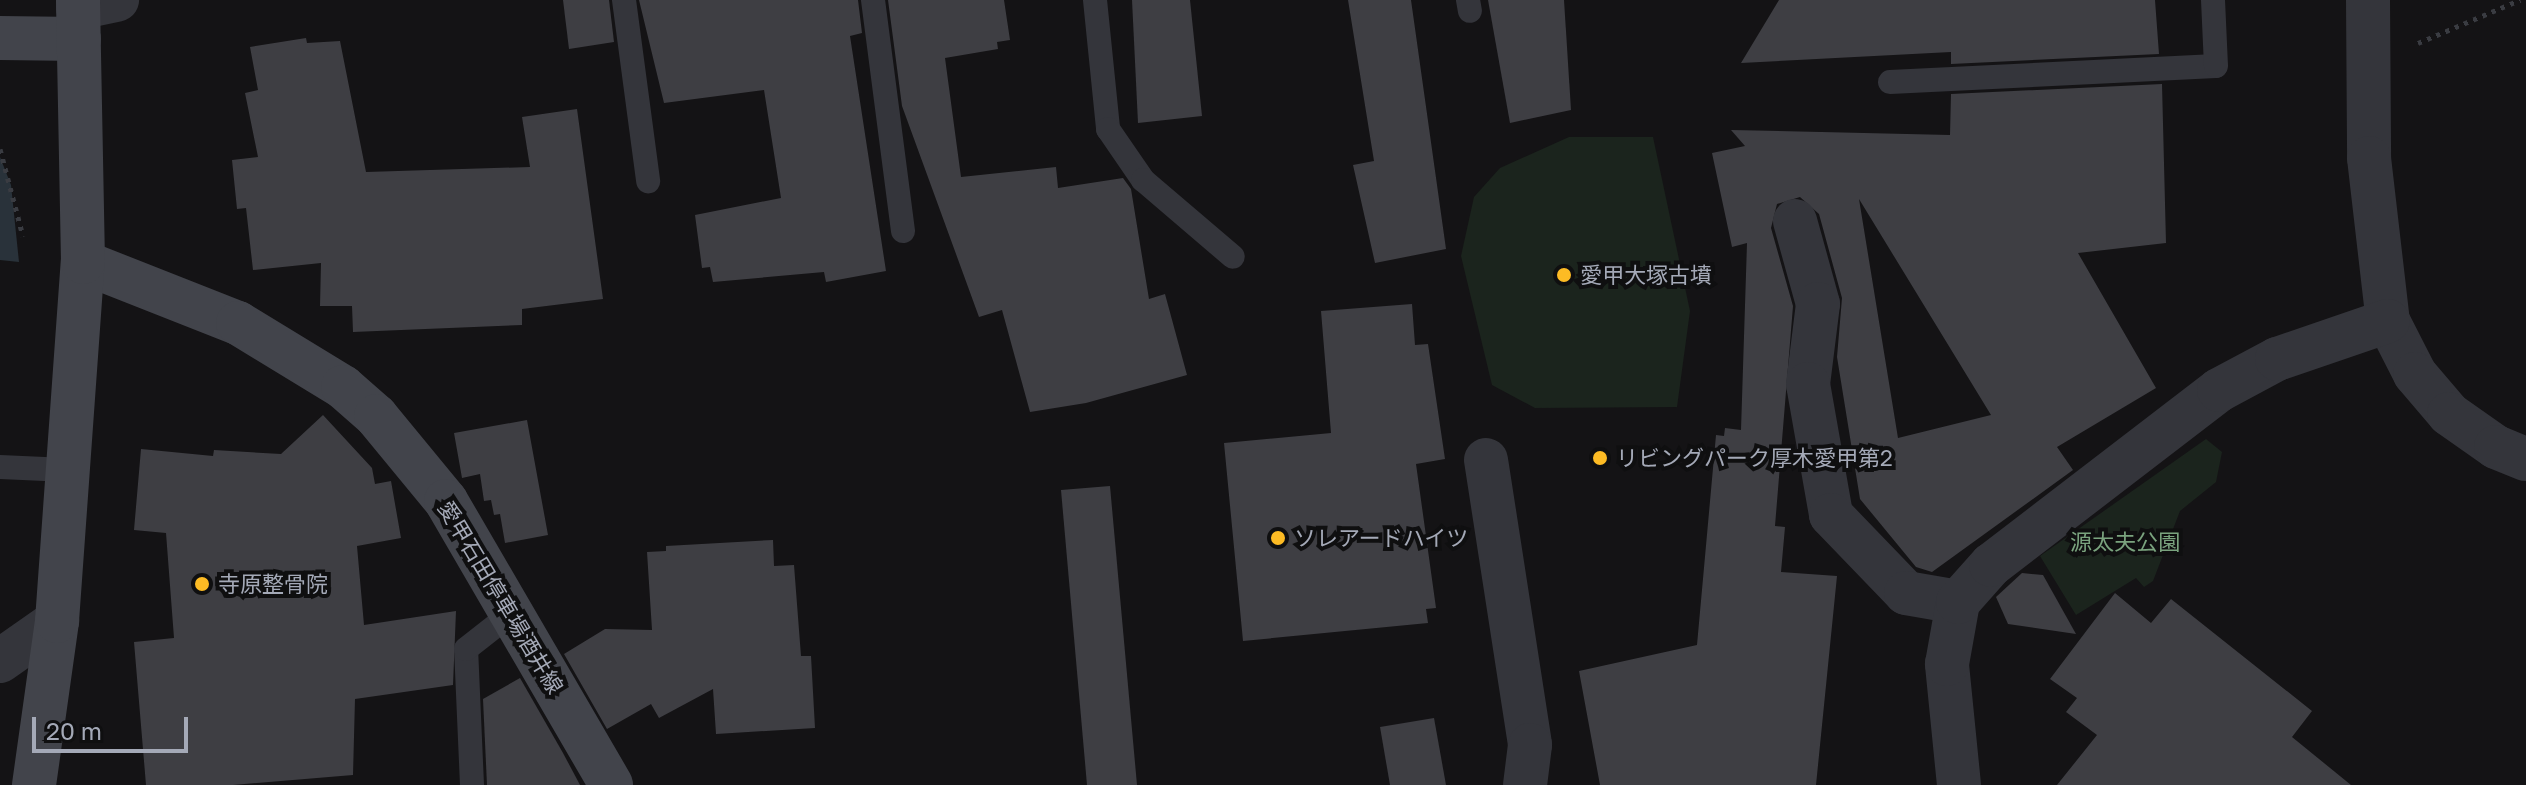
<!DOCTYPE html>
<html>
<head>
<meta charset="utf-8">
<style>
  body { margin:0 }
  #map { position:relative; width:2526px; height:785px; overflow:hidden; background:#141315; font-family:"Golos Text","Noto Sans JP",sans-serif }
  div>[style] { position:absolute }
  .green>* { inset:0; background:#1b241d }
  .water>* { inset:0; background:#29323a }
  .building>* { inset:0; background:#3e3e43 }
  .path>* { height:5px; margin-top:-2.5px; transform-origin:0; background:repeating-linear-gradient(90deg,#3a3c42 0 4px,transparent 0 10px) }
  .service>* { height:24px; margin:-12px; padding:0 12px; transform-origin:12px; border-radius:12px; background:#34353b }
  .minor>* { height:44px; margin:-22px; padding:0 22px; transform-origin:22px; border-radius:22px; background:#34353b }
  .secondary>* { height:44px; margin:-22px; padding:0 22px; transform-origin:22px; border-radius:22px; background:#42444b }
  .dots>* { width:22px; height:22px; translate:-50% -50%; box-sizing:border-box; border:4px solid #0f0f10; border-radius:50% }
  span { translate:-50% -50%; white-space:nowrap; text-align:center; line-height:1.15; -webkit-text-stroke:8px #0f0f10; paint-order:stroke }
  .poi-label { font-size:22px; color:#a4a9b7 }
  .left { translate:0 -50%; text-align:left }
  .park-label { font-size:22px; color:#7aa37e }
  .street-label { font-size:22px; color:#a4a9b7 }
  .scale { position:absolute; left:32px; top:717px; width:156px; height:36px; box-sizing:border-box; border:4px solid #a4a9b7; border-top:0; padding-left:10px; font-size:24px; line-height:28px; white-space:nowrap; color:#a4a9b7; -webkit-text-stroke:6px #0f0f10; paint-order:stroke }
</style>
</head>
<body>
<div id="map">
  <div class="green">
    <i style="clip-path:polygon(1569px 137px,1653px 137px,1690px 311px,1677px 407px,1535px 408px,1492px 385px,1461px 256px,1474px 197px,1500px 168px)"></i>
    <i style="clip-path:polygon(2206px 439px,2222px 452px,2216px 482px,2180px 511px,2153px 581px,2144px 587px,2136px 578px,2076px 615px,2040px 556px)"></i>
  </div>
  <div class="water">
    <i style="clip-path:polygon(0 157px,11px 185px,19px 262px,0 260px)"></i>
  </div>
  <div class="building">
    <i style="clip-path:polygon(563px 0,609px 0,614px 42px,569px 49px)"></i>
    <i style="clip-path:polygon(639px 0,858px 0,862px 33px,850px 36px,886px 271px,826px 282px,824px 272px,713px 282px,710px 267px,702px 268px,695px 215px,781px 198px,764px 90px,664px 103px)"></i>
    <i style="clip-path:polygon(888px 0,1004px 0,1010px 40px,997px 42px,998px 49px,945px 58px,961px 177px,1056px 167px,1058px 188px,1123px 178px,1131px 189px,1149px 299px,1165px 294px,1187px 375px,1086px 403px,1030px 412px,1002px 310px,979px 317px,902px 106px)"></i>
    <i style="clip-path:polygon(1132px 0,1190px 0,1202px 116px,1138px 123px)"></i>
    <i style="clip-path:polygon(1348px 0,1411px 0,1446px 249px,1375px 263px,1353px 165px,1374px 161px)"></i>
    <i style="clip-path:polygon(1488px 0,1564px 0,1571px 110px,1510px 123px)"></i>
    <i style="clip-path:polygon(1779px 0,2155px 0,2159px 54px,1951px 64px,1951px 52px,1741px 63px)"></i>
    <i style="clip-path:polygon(306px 38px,307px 43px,340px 41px,366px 172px,530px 167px,522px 117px,577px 109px,603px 299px,522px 309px,522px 325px,353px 332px,352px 306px,320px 306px,321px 263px,253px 270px,246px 208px,237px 209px,232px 160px,258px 157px,245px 93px,258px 90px,250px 47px)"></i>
    <i style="clip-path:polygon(evenodd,2162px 84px,2166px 243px,2078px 253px,2156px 388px,2057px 447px,2073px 470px,1932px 572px,1916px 567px,1860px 499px,1837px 357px,1842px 298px,1819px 214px,1800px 197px,1777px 204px,1771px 228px,1793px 306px,1775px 526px,1785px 527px,1781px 572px,1837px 576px,1816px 785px,1600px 785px,1579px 671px,1697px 645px,1716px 435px,1724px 436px,1725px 428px,1741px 430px,1747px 243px,1732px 247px,1712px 153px,1745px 146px,1731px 130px,1950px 135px,1951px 94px,2162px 84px,1859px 199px,1991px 415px,1898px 438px,1859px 199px)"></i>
    <i style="clip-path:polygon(1412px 304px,1415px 345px,1428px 344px,1445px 459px,1416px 464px,1436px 608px,1426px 609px,1428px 623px,1243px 641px,1224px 443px,1331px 433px,1321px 311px)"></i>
    <i style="clip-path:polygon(323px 415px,372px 468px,375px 484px,391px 481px,401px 538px,357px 546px,364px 625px,456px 611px,453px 685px,355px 699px,353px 775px,233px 785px,146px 785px,134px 642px,174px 638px,166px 533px,134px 530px,141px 449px,213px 456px,214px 450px,281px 454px)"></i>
    <i style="clip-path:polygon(527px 420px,548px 535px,505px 543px,500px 514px,494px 515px,491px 500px,484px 501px,480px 474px,462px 478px,454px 433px)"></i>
    <i style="clip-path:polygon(1110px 486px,1137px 785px,1087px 785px,1061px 490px)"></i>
    <i style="clip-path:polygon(773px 540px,774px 566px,794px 565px,801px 656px,811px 656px,815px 728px,716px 734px,713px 689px,659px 718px,651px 704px,607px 729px,564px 654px,605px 629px,652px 630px,647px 552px,666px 551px,666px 546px)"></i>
    <i style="clip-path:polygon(2022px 573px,2043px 575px,2076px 634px,2008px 624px,1996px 597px)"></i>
    <i style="clip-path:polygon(2115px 593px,2151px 623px,2171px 599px,2312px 711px,2292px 737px,2351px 785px,2057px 785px,2097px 735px,2066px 712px,2077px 698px,2050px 679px)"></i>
    <i style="clip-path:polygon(520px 678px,563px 753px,580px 785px,487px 785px,483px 699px)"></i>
    <i style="clip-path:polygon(1434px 718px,1446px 785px,1390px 785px,1380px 727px)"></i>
  </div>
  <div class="path">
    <i style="left:2418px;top:43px;width:111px;rotate:-22.9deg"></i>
    <i style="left:0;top:149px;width:90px;rotate:75.2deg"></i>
  </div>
  <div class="service">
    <i style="left:624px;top:0;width:183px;rotate:82.4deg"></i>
    <i style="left:873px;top:0;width:233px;rotate:82.6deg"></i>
    <i style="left:1095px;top:0;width:130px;rotate:84.2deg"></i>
    <i style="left:1108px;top:129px;width:62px;rotate:55.5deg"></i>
    <i style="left:1143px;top:180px;width:118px;rotate:40.5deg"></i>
    <i style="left:1468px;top:0;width:11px;rotate:80deg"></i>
    <i style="left:1890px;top:82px;width:326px;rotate:-2.8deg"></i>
    <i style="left:2216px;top:66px;width:66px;rotate:-92.6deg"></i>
    <i style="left:0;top:467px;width:67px;rotate:2.6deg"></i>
    <i style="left:472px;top:785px;width:136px;rotate:-92.5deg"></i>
    <i style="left:466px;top:649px;width:60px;rotate:-38.2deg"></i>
  </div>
  <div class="minor">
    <i style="left:2368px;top:0;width:158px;rotate:89.6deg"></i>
    <i style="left:2369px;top:158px;width:164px;rotate:83.4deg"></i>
    <i style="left:2388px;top:321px;width:59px;rotate:63deg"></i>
    <i style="left:2415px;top:374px;width:52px;rotate:49.6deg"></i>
    <i style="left:2449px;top:414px;width:57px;rotate:35.1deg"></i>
    <i style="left:2496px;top:447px;width:32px;rotate:22deg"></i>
    <i style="left:78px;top:8px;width:40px;rotate:-12deg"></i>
    <i style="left:1795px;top:221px;width:86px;rotate:74.5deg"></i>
    <i style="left:1818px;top:304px;width:81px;rotate:97.1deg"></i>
    <i style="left:1808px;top:384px;width:133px;rotate:80deg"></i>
    <i style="left:1831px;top:515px;width:108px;rotate:46.1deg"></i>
    <i style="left:1906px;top:593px;width:53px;rotate:9.8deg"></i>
    <i style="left:1486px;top:460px;width:288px;rotate:81.2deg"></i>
    <i style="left:1530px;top:745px;width:40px;rotate:97.1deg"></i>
    <i style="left:0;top:661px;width:70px;rotate:-35.1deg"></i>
    <i style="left:1959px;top:785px;width:122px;rotate:-95.7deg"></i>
    <i style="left:1947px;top:664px;width:63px;rotate:-79.9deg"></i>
    <i style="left:1958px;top:602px;width:50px;rotate:-48.3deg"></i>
    <i style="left:1991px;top:565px;width:287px;rotate:-37.5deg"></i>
    <i style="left:2219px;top:390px;width:66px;rotate:-28.1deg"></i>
    <i style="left:2277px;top:359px;width:117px;rotate:-18.9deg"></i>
  </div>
  <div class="secondary">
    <i style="left:0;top:38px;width:79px;rotate:0.7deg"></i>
    <i style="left:83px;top:262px;width:167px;rotate:21.5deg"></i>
    <i style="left:238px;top:323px;width:123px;rotate:31.4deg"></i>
    <i style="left:343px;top:387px;width:44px;rotate:41.3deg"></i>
    <i style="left:376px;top:416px;width:110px;rotate:50.5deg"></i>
    <i style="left:446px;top:501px;width:328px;rotate:59.8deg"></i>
    <i style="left:34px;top:785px;width:166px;rotate:-82deg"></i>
    <i style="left:57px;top:621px;width:360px;rotate:-85.9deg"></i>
    <i style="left:83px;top:262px;width:262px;rotate:-91.1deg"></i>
  </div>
  <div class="dots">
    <i style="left:1564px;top:275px;background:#fdbb24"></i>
    <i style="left:1600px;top:458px;background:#fdbb24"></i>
    <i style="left:1278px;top:538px;background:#fdbb24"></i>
    <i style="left:202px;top:584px;background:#fdbb24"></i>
  </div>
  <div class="poi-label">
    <span class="left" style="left:1580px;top:275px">愛甲大塚古墳</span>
    <span class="left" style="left:1616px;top:458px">リビングパーク厚木愛甲第2</span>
    <span class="left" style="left:1294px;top:538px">ソレアードハイツ</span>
    <span class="left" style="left:218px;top:584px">寺原整骨院</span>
  </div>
  <div class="park-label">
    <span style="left:2125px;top:542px">源太夫公園</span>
  </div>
  <div class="street-label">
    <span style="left:501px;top:597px;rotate:59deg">愛甲石田停車場酒井線</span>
  </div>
  <div class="scale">20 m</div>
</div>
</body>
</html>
